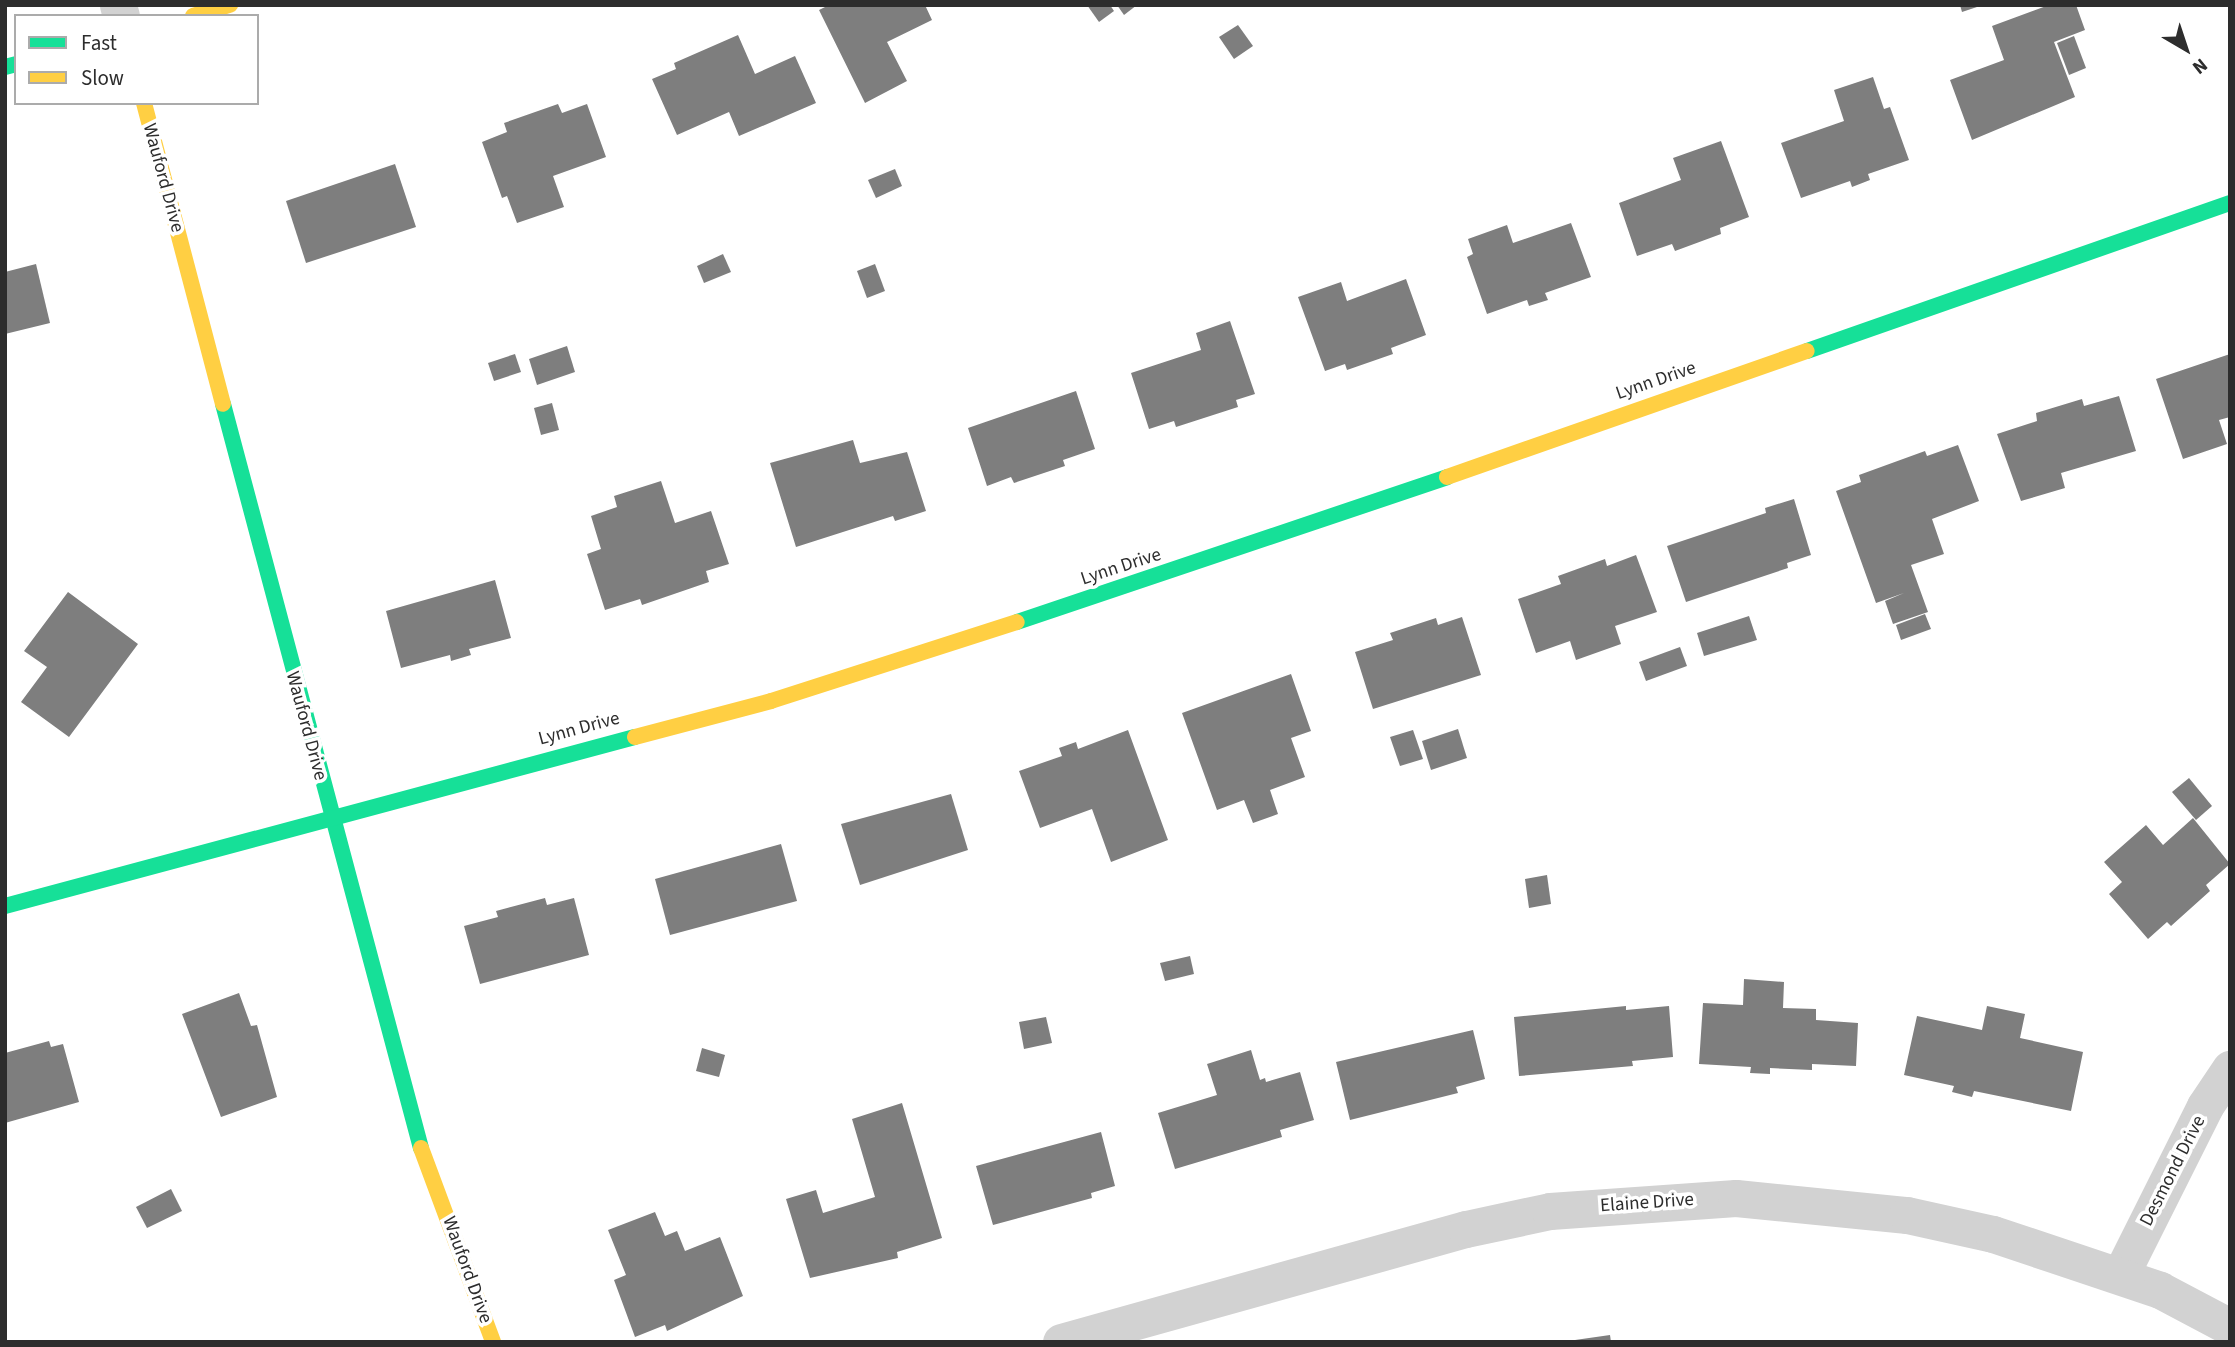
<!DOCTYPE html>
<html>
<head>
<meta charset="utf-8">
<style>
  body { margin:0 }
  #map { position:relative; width:2235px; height:1347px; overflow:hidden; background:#fff; font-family:"Source Sans 3",sans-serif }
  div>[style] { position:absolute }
  .building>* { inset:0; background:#7e7e7e }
  .street>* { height:37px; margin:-18.5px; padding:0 18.5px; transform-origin:18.5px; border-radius:18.5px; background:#d2d2d2 }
  .fast>* { height:16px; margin:-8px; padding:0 8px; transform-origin:8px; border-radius:8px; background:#16e098 }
  .slow>* { height:16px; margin:-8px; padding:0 8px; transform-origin:8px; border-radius:8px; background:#ffcf43 }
  span { translate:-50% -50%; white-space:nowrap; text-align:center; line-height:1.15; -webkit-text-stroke:7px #fff; paint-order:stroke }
  .street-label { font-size:19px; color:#2d2d2d }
  .frame { position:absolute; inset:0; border:7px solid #2d2d2d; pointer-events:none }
  .legend { position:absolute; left:14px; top:14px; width:245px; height:91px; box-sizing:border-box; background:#fff; border:2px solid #ababab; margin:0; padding:9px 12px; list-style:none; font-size:21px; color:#2d2d2d }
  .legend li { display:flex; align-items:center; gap:14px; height:35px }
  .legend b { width:35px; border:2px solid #ababab }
  .north { position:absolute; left:2151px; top:14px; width:70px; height:70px; -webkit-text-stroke:5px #fff; paint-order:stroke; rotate:141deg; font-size:19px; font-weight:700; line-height:28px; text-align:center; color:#2d2d2d }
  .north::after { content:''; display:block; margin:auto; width:24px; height:32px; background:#2d2d2d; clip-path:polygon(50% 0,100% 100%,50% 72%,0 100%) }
</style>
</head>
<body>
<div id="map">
  <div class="building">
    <i style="clip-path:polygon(829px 5px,925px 5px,932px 20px,887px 42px,907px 81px,865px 103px,819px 10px)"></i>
    <i style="clip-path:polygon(1087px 5px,1110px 5px,1114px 11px,1099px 22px)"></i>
    <i style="clip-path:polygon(1117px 5px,1137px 5px,1124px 15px)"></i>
    <i style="clip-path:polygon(1960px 5px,1980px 5px,1980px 6px,1962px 12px)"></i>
    <i style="clip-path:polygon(2049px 5px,2076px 5px,2085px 30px,2054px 42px,2075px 97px,1972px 140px,1950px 80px,2004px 60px,1992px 26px)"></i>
    <i style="clip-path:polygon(1238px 25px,1253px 46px,1234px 59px,1219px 37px)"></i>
    <i style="clip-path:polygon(738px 35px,755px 74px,795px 56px,816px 103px,739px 136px,729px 112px,677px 135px,652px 79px,676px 69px,674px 63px)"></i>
    <i style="clip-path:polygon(2074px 36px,2086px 68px,2069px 75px,2057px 43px)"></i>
    <i style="clip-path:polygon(1873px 77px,1884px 109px,1890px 107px,1909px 160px,1868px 174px,1870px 180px,1852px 187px,1850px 181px,1801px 198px,1781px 143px,1844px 121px,1834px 90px)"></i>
    <i style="clip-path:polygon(558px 104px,562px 113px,587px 104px,606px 157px,553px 176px,564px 207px,517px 223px,507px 196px,502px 198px,482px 142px,507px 132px,504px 123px)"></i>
    <i style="clip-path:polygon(1721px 141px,1749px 217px,1720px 228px,1721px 234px,1675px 251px,1672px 244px,1637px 256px,1619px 203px,1681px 180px,1673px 158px)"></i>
    <i style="clip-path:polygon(395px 164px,416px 227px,306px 263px,286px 201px)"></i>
    <i style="clip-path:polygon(895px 169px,902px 186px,876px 198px,868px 180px)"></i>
    <i style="clip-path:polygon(1571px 223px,1591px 277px,1545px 293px,1548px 300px,1529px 306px,1527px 300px,1487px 314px,1467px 257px,1473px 254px,1468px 239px,1507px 225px,1513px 243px)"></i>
    <i style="clip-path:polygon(723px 254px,731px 272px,704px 283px,697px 266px)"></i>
    <i style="clip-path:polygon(36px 264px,50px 323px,5px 334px,5px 272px)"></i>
    <i style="clip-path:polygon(875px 264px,885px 291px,867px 298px,857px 271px)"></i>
    <i style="clip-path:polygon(1406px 279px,1426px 335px,1391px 348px,1393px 354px,1347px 370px,1345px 364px,1325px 371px,1298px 297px,1341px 282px,1347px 301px)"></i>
    <i style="clip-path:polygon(1230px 321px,1255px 394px,1236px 400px,1238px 407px,1176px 427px,1174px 421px,1149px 429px,1131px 373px,1201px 350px,1196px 333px)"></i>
    <i style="clip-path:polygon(567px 346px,575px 372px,537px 385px,529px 359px)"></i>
    <i style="clip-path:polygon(515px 354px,521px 372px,494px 381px,488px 363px)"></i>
    <i style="clip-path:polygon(2230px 354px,2230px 417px,2219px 420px,2227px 444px,2183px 459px,2156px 379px)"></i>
    <i style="clip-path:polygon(1076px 391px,1095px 449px,1063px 460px,1065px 466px,1014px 483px,1011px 477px,987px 486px,968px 428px)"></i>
    <i style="clip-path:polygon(2119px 396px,2136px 451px,2061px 473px,2065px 488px,2021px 501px,1997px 434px,2037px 421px,2036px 413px,2082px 399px,2084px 406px)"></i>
    <i style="clip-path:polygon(552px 403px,559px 430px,541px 435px,534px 408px)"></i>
    <i style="clip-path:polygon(853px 440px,860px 463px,907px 452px,926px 511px,895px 521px,893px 516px,796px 547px,770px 463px)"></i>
    <i style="clip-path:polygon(1958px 445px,1979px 501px,1932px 519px,1944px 554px,1911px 565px,1928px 612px,1893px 624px,1885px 601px,1904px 593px,1876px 603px,1836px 491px,1861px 482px,1859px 475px,1925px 451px,1927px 456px)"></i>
    <i style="clip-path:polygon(661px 481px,675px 523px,711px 511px,729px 564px,706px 571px,709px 582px,642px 605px,640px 599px,605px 610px,587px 554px,601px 549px,591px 516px,617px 507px,614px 496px)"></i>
    <i style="clip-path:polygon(1794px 499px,1811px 555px,1787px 563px,1788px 568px,1686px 602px,1667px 546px,1766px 513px,1765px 508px)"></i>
    <i style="clip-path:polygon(1636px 555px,1657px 612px,1615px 626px,1621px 644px,1576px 660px,1570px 641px,1536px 653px,1518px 599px,1561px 584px,1558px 576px,1605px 559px,1607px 566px)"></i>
    <i style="clip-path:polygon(495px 580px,511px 638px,469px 649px,471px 655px,451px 661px,450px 655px,401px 668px,386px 611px)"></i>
    <i style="clip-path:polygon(68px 592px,138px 644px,69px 737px,21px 702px,47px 667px,24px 651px)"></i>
    <i style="clip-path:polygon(1925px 614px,1931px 629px,1901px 640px,1896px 625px)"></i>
    <i style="clip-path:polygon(1749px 616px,1757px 640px,1704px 656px,1697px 633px)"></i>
    <i style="clip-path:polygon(1462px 617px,1481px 675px,1373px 709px,1355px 652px,1393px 640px,1390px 633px,1436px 618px,1438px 625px)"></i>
    <i style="clip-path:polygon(1680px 647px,1687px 666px,1646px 681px,1639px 662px)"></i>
    <i style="clip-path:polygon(1291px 674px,1311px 731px,1291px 738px,1305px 777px,1270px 790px,1278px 814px,1253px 823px,1244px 800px,1217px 810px,1182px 713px)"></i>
    <i style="clip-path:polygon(1458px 729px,1467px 758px,1431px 770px,1422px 741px)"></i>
    <i style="clip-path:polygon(1128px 730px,1168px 840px,1111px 862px,1092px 809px,1040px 828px,1019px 771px,1062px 756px,1059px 748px,1076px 742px,1078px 749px)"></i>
    <i style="clip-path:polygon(1413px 730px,1423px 759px,1400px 766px,1390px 737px)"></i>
    <i style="clip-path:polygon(2189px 778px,2212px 806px,2196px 820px,2172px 792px)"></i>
    <i style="clip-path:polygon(951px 794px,968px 850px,860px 885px,841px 824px)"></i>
    <i style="clip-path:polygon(2193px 818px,2230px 864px,2206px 885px,2210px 891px,2171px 926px,2167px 922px,2148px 939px,2109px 894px,2122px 882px,2104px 862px,2146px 825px,2163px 845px)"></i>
    <i style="clip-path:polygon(781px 844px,797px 901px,670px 935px,655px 879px)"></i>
    <i style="clip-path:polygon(1547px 875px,1551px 904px,1529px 908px,1525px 879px)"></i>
    <i style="clip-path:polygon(545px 898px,547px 905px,574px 898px,589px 955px,480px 984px,464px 926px,498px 917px,496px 911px)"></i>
    <i style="clip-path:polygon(1190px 956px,1194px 974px,1165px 981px,1160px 963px)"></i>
    <i style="clip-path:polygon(1744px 979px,1784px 982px,1783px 1008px,1816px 1009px,1816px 1020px,1858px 1023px,1856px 1066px,1812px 1064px,1812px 1070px,1770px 1068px,1770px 1074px,1750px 1073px,1751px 1067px,1699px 1064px,1703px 1003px,1743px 1005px)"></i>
    <i style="clip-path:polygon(239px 993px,251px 1026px,257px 1025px,277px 1097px,221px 1117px,182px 1014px)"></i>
    <i style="clip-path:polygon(1626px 1006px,1626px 1010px,1669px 1006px,1673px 1057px,1632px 1061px,1633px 1066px,1519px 1076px,1514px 1017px)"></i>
    <i style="clip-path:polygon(1987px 1006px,2025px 1014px,2020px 1038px,2083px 1052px,2071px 1111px,1974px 1091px,1972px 1097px,1952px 1092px,1954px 1086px,1904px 1075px,1917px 1016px,1982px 1030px)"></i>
    <i style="clip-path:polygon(1046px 1017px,1052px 1043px,1024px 1049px,1019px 1022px)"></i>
    <i style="clip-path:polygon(1473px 1030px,1485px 1079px,1456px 1087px,1458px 1093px,1350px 1120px,1336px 1062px)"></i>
    <i style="clip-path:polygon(49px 1041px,51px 1047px,63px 1044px,79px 1102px,5px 1123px,5px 1053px)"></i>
    <i style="clip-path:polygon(702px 1048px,725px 1055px,719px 1077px,696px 1071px)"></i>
    <i style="clip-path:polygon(1251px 1050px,1260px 1080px,1265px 1078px,1266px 1082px,1300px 1072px,1314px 1120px,1280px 1130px,1282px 1137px,1175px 1169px,1158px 1113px,1217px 1095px,1207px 1064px)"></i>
    <i style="clip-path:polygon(902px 1103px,942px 1238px,897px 1252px,898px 1258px,810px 1278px,786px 1199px,816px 1190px,823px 1213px,875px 1197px,852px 1119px)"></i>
    <i style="clip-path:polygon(1101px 1132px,1115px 1186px,1091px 1193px,1092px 1198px,993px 1225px,976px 1166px)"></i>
    <i style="clip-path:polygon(171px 1189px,182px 1211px,147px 1228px,136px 1207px)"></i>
    <i style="clip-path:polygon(655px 1212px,665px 1236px,677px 1231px,685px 1251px,720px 1237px,743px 1296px,667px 1331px,665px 1325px,635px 1337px,614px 1280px,626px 1275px,608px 1230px)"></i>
    <i style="clip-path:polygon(1610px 1335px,1611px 1342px,1575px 1342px,1575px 1340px)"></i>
  </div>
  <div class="street">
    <i style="left:118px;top:5px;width:11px;rotate:75deg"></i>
    <i style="left:2120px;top:1276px;width:190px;rotate:-63.4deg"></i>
    <i style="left:2205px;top:1106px;width:45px;rotate:-56deg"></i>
    <i style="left:1061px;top:1342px;width:420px;rotate:-15.6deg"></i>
    <i style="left:1466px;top:1229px;width:86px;rotate:-12.1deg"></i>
    <i style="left:1550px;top:1211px;width:186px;rotate:-4deg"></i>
    <i style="left:1736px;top:1198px;width:172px;rotate:5.7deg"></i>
    <i style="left:1907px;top:1215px;width:88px;rotate:12.5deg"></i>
    <i style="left:1993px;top:1234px;width:176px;rotate:18.5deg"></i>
    <i style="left:2160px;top:1290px;width:79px;rotate:27.9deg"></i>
  </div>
  <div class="fast">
    <i style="left:5px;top:67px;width:11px;rotate:-15deg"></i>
    <i style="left:1807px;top:351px;width:448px;rotate:-19.3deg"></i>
    <i style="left:223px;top:404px;width:770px;rotate:75.1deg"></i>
    <i style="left:1017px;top:622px;width:454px;rotate:-18.6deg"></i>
    <i style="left:5px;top:906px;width:652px;rotate:-15.02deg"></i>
  </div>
  <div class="slow">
    <i style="left:193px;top:16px;width:39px;rotate:-17deg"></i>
    <i style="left:144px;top:103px;width:311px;rotate:75.3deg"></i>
    <i style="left:1447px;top:477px;width:381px;rotate:-19.3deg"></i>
    <i style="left:635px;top:737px;width:141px;rotate:-14.8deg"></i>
    <i style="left:771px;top:701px;width:258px;rotate:-17.8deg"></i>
    <i style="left:421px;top:1148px;width:207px;rotate:69.6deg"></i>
  </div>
  <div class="street-label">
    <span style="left:163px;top:178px;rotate:75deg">Wauford Drive</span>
    <span style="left:1656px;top:381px;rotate:-19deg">Lynn Drive</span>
    <span style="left:1121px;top:567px;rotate:-18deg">Lynn Drive</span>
    <span style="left:306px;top:726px;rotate:75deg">Wauford Drive</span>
    <span style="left:579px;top:729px;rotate:-15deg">Lynn Drive</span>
    <span style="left:2173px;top:1171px;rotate:-63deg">Desmond Drive</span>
    <span style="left:1647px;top:1203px;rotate:-4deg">Elaine Drive</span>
    <span style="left:467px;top:1270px;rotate:70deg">Wauford Drive</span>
  </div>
  <div class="frame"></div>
  <ul class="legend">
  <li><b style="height:9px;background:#16e098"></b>Fast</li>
  <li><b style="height:9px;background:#ffcf43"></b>Slow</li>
  </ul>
  <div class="north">N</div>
</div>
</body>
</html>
